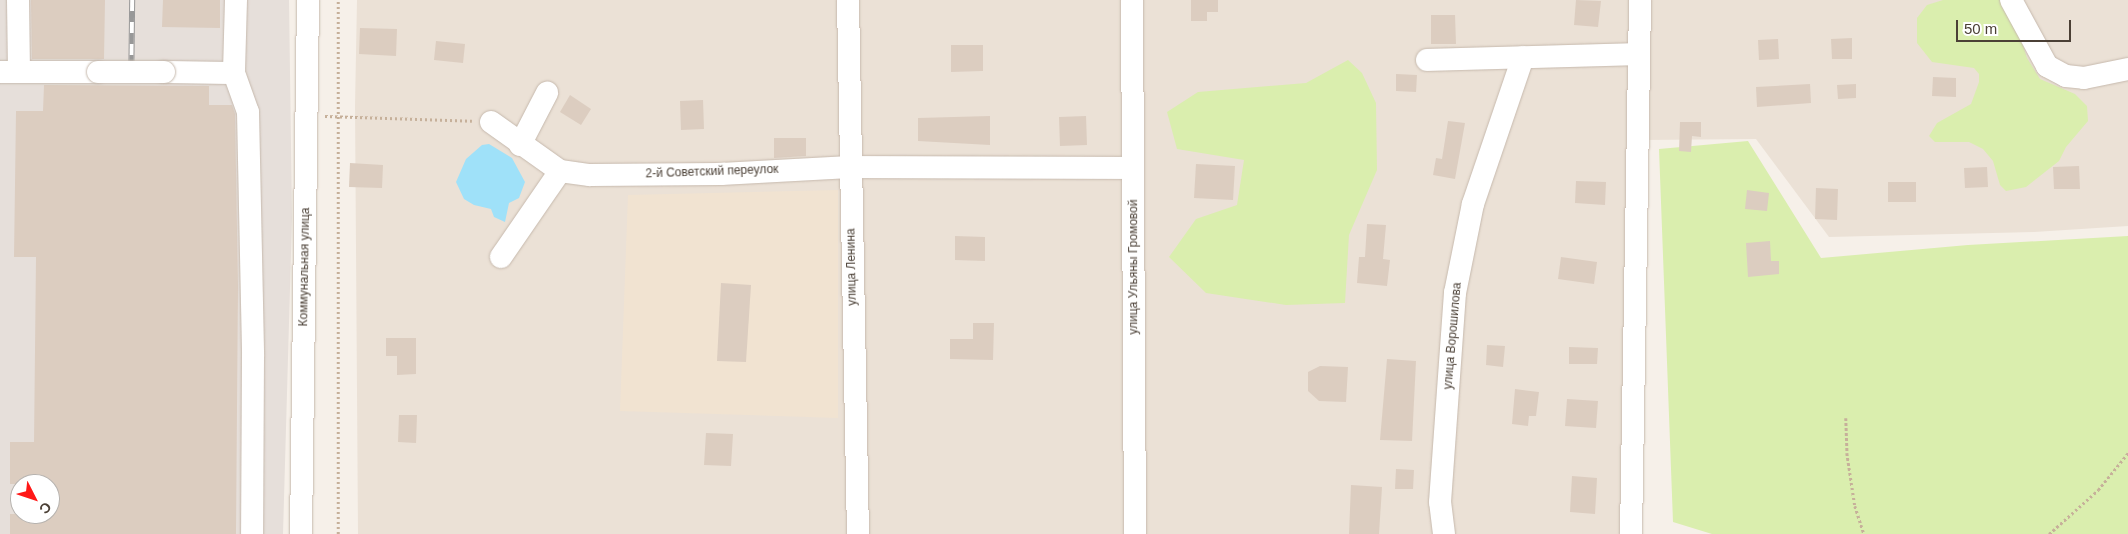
<!DOCTYPE html>
<html>
<head>
<meta charset="utf-8">
<style>
  body { margin:0 }
  #map { position:relative; width:2128px; height:534px; overflow:hidden; background:#f6f0e9; font-family:Arial,sans-serif }
  div>[style] { position:absolute }
  .residential>* { inset:0; background:#ebe1d6 }
  .industrial>* { inset:0; background:#e6dfda }
  .education>* { inset:0; background:#f1e3d1 }
  .green>* { inset:0; background:#daeeae }
  .water>* { inset:0; background:#9fe1f9 }
  .building>* { inset:0; background:#dccdc0 }
  .path>* { height:2.5px; margin-top:-1.25px; transform-origin:0; background:repeating-linear-gradient(90deg,#c6b09a 0 2.5px,transparent 0 5px) }
  .roads { filter:drop-shadow(0 0 1px #c6b9ad) drop-shadow(0 0 1px #c6b9ad) }
  .minor>* { height:22px; margin:-11px; padding:0 11px; transform-origin:11px; border-radius:11px; background:#fff }
  .rail>* { height:5.5px; margin-top:-2.75px; transform-origin:0; background:repeating-linear-gradient(90deg,#fff 0 11px,#989898 0 22px); box-sizing:border-box; border-block:1px solid #989898 }
  .bridges { filter:drop-shadow(0 0 1px #c6b9ad) drop-shadow(0 0 1px #c6b9ad) }
  .minor-bridge>* { height:22px; margin:-11px; padding:0 11px; transform-origin:11px; border-radius:11px; background:#fff }
  span { translate:-50% -50%; white-space:nowrap; text-align:center; line-height:1.15; -webkit-text-stroke:5px #fff; paint-order:stroke }
  .street-label { font-size:12px; color:#4b4036 }
  .north { position:absolute; left:10px; top:474px; width:50px; height:50px; box-sizing:border-box; background:#fff; border:1px solid #b7b3af; border-radius:50%; rotate:131deg; font-size:14px; font-weight:700; line-height:20px; text-align:center; color:#4b4036 }
  .north::after { content:''; display:block; margin:auto; width:18px; height:22px; background:#ff1817; clip-path:polygon(50% 0,100% 100%,50% 72%,0 100%) }
  .scale { position:absolute; left:1956px; top:20px; width:115px; height:22px; box-sizing:border-box; border:2px solid #4b4036; border-top:0; padding-left:6px; font-size:15px; line-height:18px; white-space:nowrap; color:#4b4036; -webkit-text-stroke:4px #fff; paint-order:stroke }
</style>
</head>
<body>
<div id="map">
  <div class="residential">
    <i style="clip-path:polygon(357px 0,2128px 0,2128px 226px,2034px 232px,1829px 237px,1756px 139px,1644px 140px,1642px 534px,358px 534px,355px 106px)"></i>
  </div>
  <div class="industrial">
    <i style="clip-path:polygon(evenodd,0 0,289px 0,292px 218px,283px 534px,0 534px,0 0,20px 484px,50px 484px,50px 514px,20px 514px,20px 484px)"></i>
  </div>
  <div class="education">
    <i style="clip-path:polygon(838px 190px,838px 418px,620px 411px,628px 195px)"></i>
  </div>
  <div class="green">
    <i style="clip-path:polygon(1943px 0,2004px 0,2015px 20px,2027px 58px,2040px 79px,2075px 94px,2087px 106px,2088px 121px,2066px 147px,2059px 161px,2026px 187px,2006px 191px,2000px 185px,1993px 161px,1983px 149px,1969px 142px,1935px 142px,1929px 136px,1937px 123px,1971px 104px,1979px 82px,1979px 74px,1974px 68px,1932px 62px,1917px 43px,1917px 18px,1927px 5px)"></i>
    <i style="clip-path:polygon(1348px 60px,1362px 73px,1376px 103px,1377px 170px,1349px 235px,1345px 303px,1286px 305px,1206px 293px,1169px 257px,1196px 219px,1237px 205px,1244px 160px,1177px 149px,1167px 112px,1198px 92px,1306px 83px)"></i>
    <i style="clip-path:polygon(1748px 141px,1821px 258px,1968px 245px,2128px 236px,2128px 534px,1712px 534px,1673px 522px,1659px 149px)"></i>
  </div>
  <div class="water">
    <i style="clip-path:polygon(489px 144px,512px 158px,525px 182px,519px 198px,509px 203px,505px 222px,494px 217px,491px 209px,474px 205px,464px 199px,456px 182px,466px 159px,482px 145px)"></i>
  </div>
  <div class="building">
    <i style="clip-path:polygon(31px 0,105px 0,104px 59px,32px 59px)"></i>
    <i style="clip-path:polygon(163px 0,220px 0,220px 28px,162px 27px)"></i>
    <i style="clip-path:polygon(1191px 0,1218px 0,1218px 12px,1207px 12px,1207px 21px,1191px 21px)"></i>
    <i style="clip-path:polygon(1576px 0,1601px 1px,1598px 27px,1574px 25px)"></i>
    <i style="clip-path:polygon(1431px 15px,1455px 15px,1456px 44px,1431px 44px)"></i>
    <i style="clip-path:polygon(360px 28px,397px 29px,396px 56px,359px 54px)"></i>
    <i style="clip-path:polygon(1852px 38px,1852px 59px,1832px 59px,1831px 39px)"></i>
    <i style="clip-path:polygon(1778px 39px,1779px 59px,1759px 60px,1758px 40px)"></i>
    <i style="clip-path:polygon(436px 41px,465px 44px,463px 63px,434px 60px)"></i>
    <i style="clip-path:polygon(951px 45px,983px 45px,983px 71px,951px 72px)"></i>
    <i style="clip-path:polygon(1396px 74px,1417px 75px,1416px 92px,1396px 91px)"></i>
    <i style="clip-path:polygon(1933px 77px,1956px 78px,1956px 97px,1932px 96px)"></i>
    <i style="clip-path:polygon(1810px 84px,1811px 103px,1757px 107px,1756px 87px)"></i>
    <i style="clip-path:polygon(1856px 84px,1856px 98px,1838px 99px,1837px 85px)"></i>
    <i style="clip-path:polygon(44px 85px,209px 86px,209px 105px,232px 105px,235px 114px,238px 286px,236px 534px,10px 534px,10px 514px,50px 514px,50px 484px,10px 484px,10px 442px,34px 442px,36px 257px,14px 257px,16px 111px,43px 111px)"></i>
    <i style="clip-path:polygon(570px 95px,591px 109px,581px 125px,560px 112px)"></i>
    <i style="clip-path:polygon(703px 100px,704px 129px,681px 130px,680px 101px)"></i>
    <i style="clip-path:polygon(990px 116px,990px 145px,918px 141px,918px 118px)"></i>
    <i style="clip-path:polygon(1086px 116px,1087px 145px,1060px 146px,1059px 117px)"></i>
    <i style="clip-path:polygon(1448px 121px,1465px 123px,1455px 179px,1433px 175px,1436px 158px,1442px 159px)"></i>
    <i style="clip-path:polygon(1680px 122px,1701px 122px,1701px 137px,1692px 136px,1691px 152px,1679px 151px)"></i>
    <i style="clip-path:polygon(774px 138px,806px 138px,806px 156px,774px 158px)"></i>
    <i style="clip-path:polygon(350px 163px,383px 165px,382px 188px,349px 187px)"></i>
    <i style="clip-path:polygon(1196px 164px,1235px 166px,1233px 200px,1194px 198px)"></i>
    <i style="clip-path:polygon(2079px 166px,2080px 189px,2054px 189px,2053px 167px)"></i>
    <i style="clip-path:polygon(1987px 167px,1988px 187px,1965px 188px,1964px 168px)"></i>
    <i style="clip-path:polygon(1576px 181px,1606px 182px,1605px 205px,1575px 203px)"></i>
    <i style="clip-path:polygon(1888px 182px,1916px 182px,1916px 202px,1888px 202px)"></i>
    <i style="clip-path:polygon(1816px 188px,1838px 189px,1837px 220px,1815px 219px)"></i>
    <i style="clip-path:polygon(1747px 190px,1769px 193px,1767px 211px,1745px 209px)"></i>
    <i style="clip-path:polygon(1367px 224px,1386px 225px,1383px 259px,1390px 260px,1387px 286px,1357px 283px,1359px 257px,1365px 257px)"></i>
    <i style="clip-path:polygon(955px 236px,985px 237px,985px 261px,955px 260px)"></i>
    <i style="clip-path:polygon(1770px 241px,1771px 261px,1779px 261px,1779px 274px,1748px 277px,1746px 243px)"></i>
    <i style="clip-path:polygon(1561px 257px,1597px 262px,1594px 284px,1558px 279px)"></i>
    <i style="clip-path:polygon(721px 283px,751px 285px,746px 362px,717px 361px)"></i>
    <i style="clip-path:polygon(973px 323px,994px 323px,993px 360px,950px 359px,950px 339px,973px 339px)"></i>
    <i style="clip-path:polygon(386px 338px,416px 338px,416px 374px,397px 375px,397px 356px,386px 356px)"></i>
    <i style="clip-path:polygon(1487px 345px,1505px 346px,1503px 367px,1486px 365px)"></i>
    <i style="clip-path:polygon(1569px 347px,1598px 348px,1597px 364px,1569px 364px)"></i>
    <i style="clip-path:polygon(1387px 359px,1416px 361px,1412px 441px,1380px 440px)"></i>
    <i style="clip-path:polygon(1320px 366px,1348px 367px,1346px 402px,1319px 401px,1308px 391px,1308px 372px)"></i>
    <i style="clip-path:polygon(1515px 389px,1539px 392px,1536px 416px,1529px 416px,1528px 426px,1512px 424px)"></i>
    <i style="clip-path:polygon(1567px 399px,1598px 401px,1596px 428px,1565px 426px)"></i>
    <i style="clip-path:polygon(399px 415px,417px 415px,416px 443px,398px 442px)"></i>
    <i style="clip-path:polygon(706px 433px,733px 434px,731px 466px,704px 465px)"></i>
    <i style="clip-path:polygon(1396px 469px,1414px 470px,1413px 489px,1395px 489px)"></i>
    <i style="clip-path:polygon(1572px 476px,1597px 478px,1595px 514px,1570px 512px)"></i>
    <i style="clip-path:polygon(1351px 485px,1382px 487px,1379px 534px,1349px 534px)"></i>
  </div>
  <div class="path">
    <i style="left:325px;top:116px;width:147px;rotate:1.9deg"></i>
    <i style="left:1846px;top:418px;width:35px;rotate:88deg"></i>
    <i style="left:1847px;top:453px;width:54px;rotate:81.4deg"></i>
    <i style="left:1855px;top:506px;width:29px;rotate:72deg"></i>
    <i style="left:338px;top:534px;width:534px;rotate:-90deg"></i>
    <i style="left:2049px;top:534px;width:66px;rotate:-41.9deg"></i>
    <i style="left:2098px;top:490px;width:48px;rotate:-51deg"></i>
  </div>
  <div class="roads">
    <div class="minor">
      <i style="left:18px;top:0;width:72px;rotate:89.2deg"></i>
      <i style="left:236px;top:0;width:73px;rotate:91.6deg"></i>
      <i style="left:234px;top:73px;width:41px;rotate:70.3deg"></i>
      <i style="left:248px;top:112px;width:244px;rotate:88.8deg"></i>
      <i style="left:253px;top:356px;width:178px;rotate:90.3deg"></i>
      <i style="left:848px;top:0;width:534px;rotate:88.93deg"></i>
      <i style="left:1132px;top:0;width:534px;rotate:89.68deg"></i>
      <i style="left:2011px;top:0;width:75px;rotate:61.4deg"></i>
      <i style="left:2047px;top:66px;width:21px;rotate:28deg"></i>
      <i style="left:2066px;top:76px;width:18px;rotate:6deg"></i>
      <i style="left:2084px;top:78px;width:45px;rotate:-11.6deg"></i>
      <i style="left:1427px;top:60px;width:212px;rotate:-1.6deg"></i>
      <i style="left:0;top:72px;width:98px"></i>
      <i style="left:164px;top:72px;width:70px;rotate:0.8deg"></i>
      <i style="left:491px;top:122px;width:85px;rotate:35.4deg"></i>
      <i style="left:560px;top:171px;width:30px;rotate:8deg"></i>
      <i style="left:590px;top:175px;width:131px;rotate:-0.4deg"></i>
      <i style="left:721px;top:174px;width:129px;rotate:-3.1deg"></i>
      <i style="left:850px;top:167px;width:283px;rotate:0.2deg"></i>
      <i style="left:520px;top:145px;width:59px;rotate:-62.6deg"></i>
      <i style="left:501px;top:257px;width:104px;rotate:-55.5deg"></i>
      <i style="left:301px;top:534px;width:534px;rotate:-89.25deg"></i>
      <i style="left:1444px;top:534px;width:32px;rotate:-97deg"></i>
      <i style="left:1440px;top:502px;width:210px;rotate:-85.9deg"></i>
      <i style="left:1455px;top:293px;width:91px;rotate:-78.6deg"></i>
      <i style="left:1473px;top:204px;width:155px;rotate:-71.2deg"></i>
      <i style="left:1631px;top:534px;width:534px;rotate:-89.03deg"></i>
    </div>
  </div>
  <div class="rail">
    <i style="left:131px;top:77px;width:77px;rotate:-89.3deg"></i>
  </div>
  <div class="bridges">
    <div class="minor-bridge">
      <i style="left:98px;top:72px;width:66px"></i>
    </div>
  </div>
  <div class="street-label">
    <span style="left:712px;top:172px;rotate:-2deg">2-й Советский переулок</span>
    <span style="left:305px;top:267px;rotate:-89deg">Коммунальная улица</span>
    <span style="left:852px;top:267px;rotate:-91deg">улица Ленина</span>
    <span style="left:1134px;top:267px;rotate:-90deg">улица Ульяны Громовой</span>
    <span style="left:1453px;top:336px;rotate:-85deg">улица Ворошилова</span>
  </div>
  <div class="north">С</div>
  <div class="scale">50 m</div>
</div>
</body>
</html>
